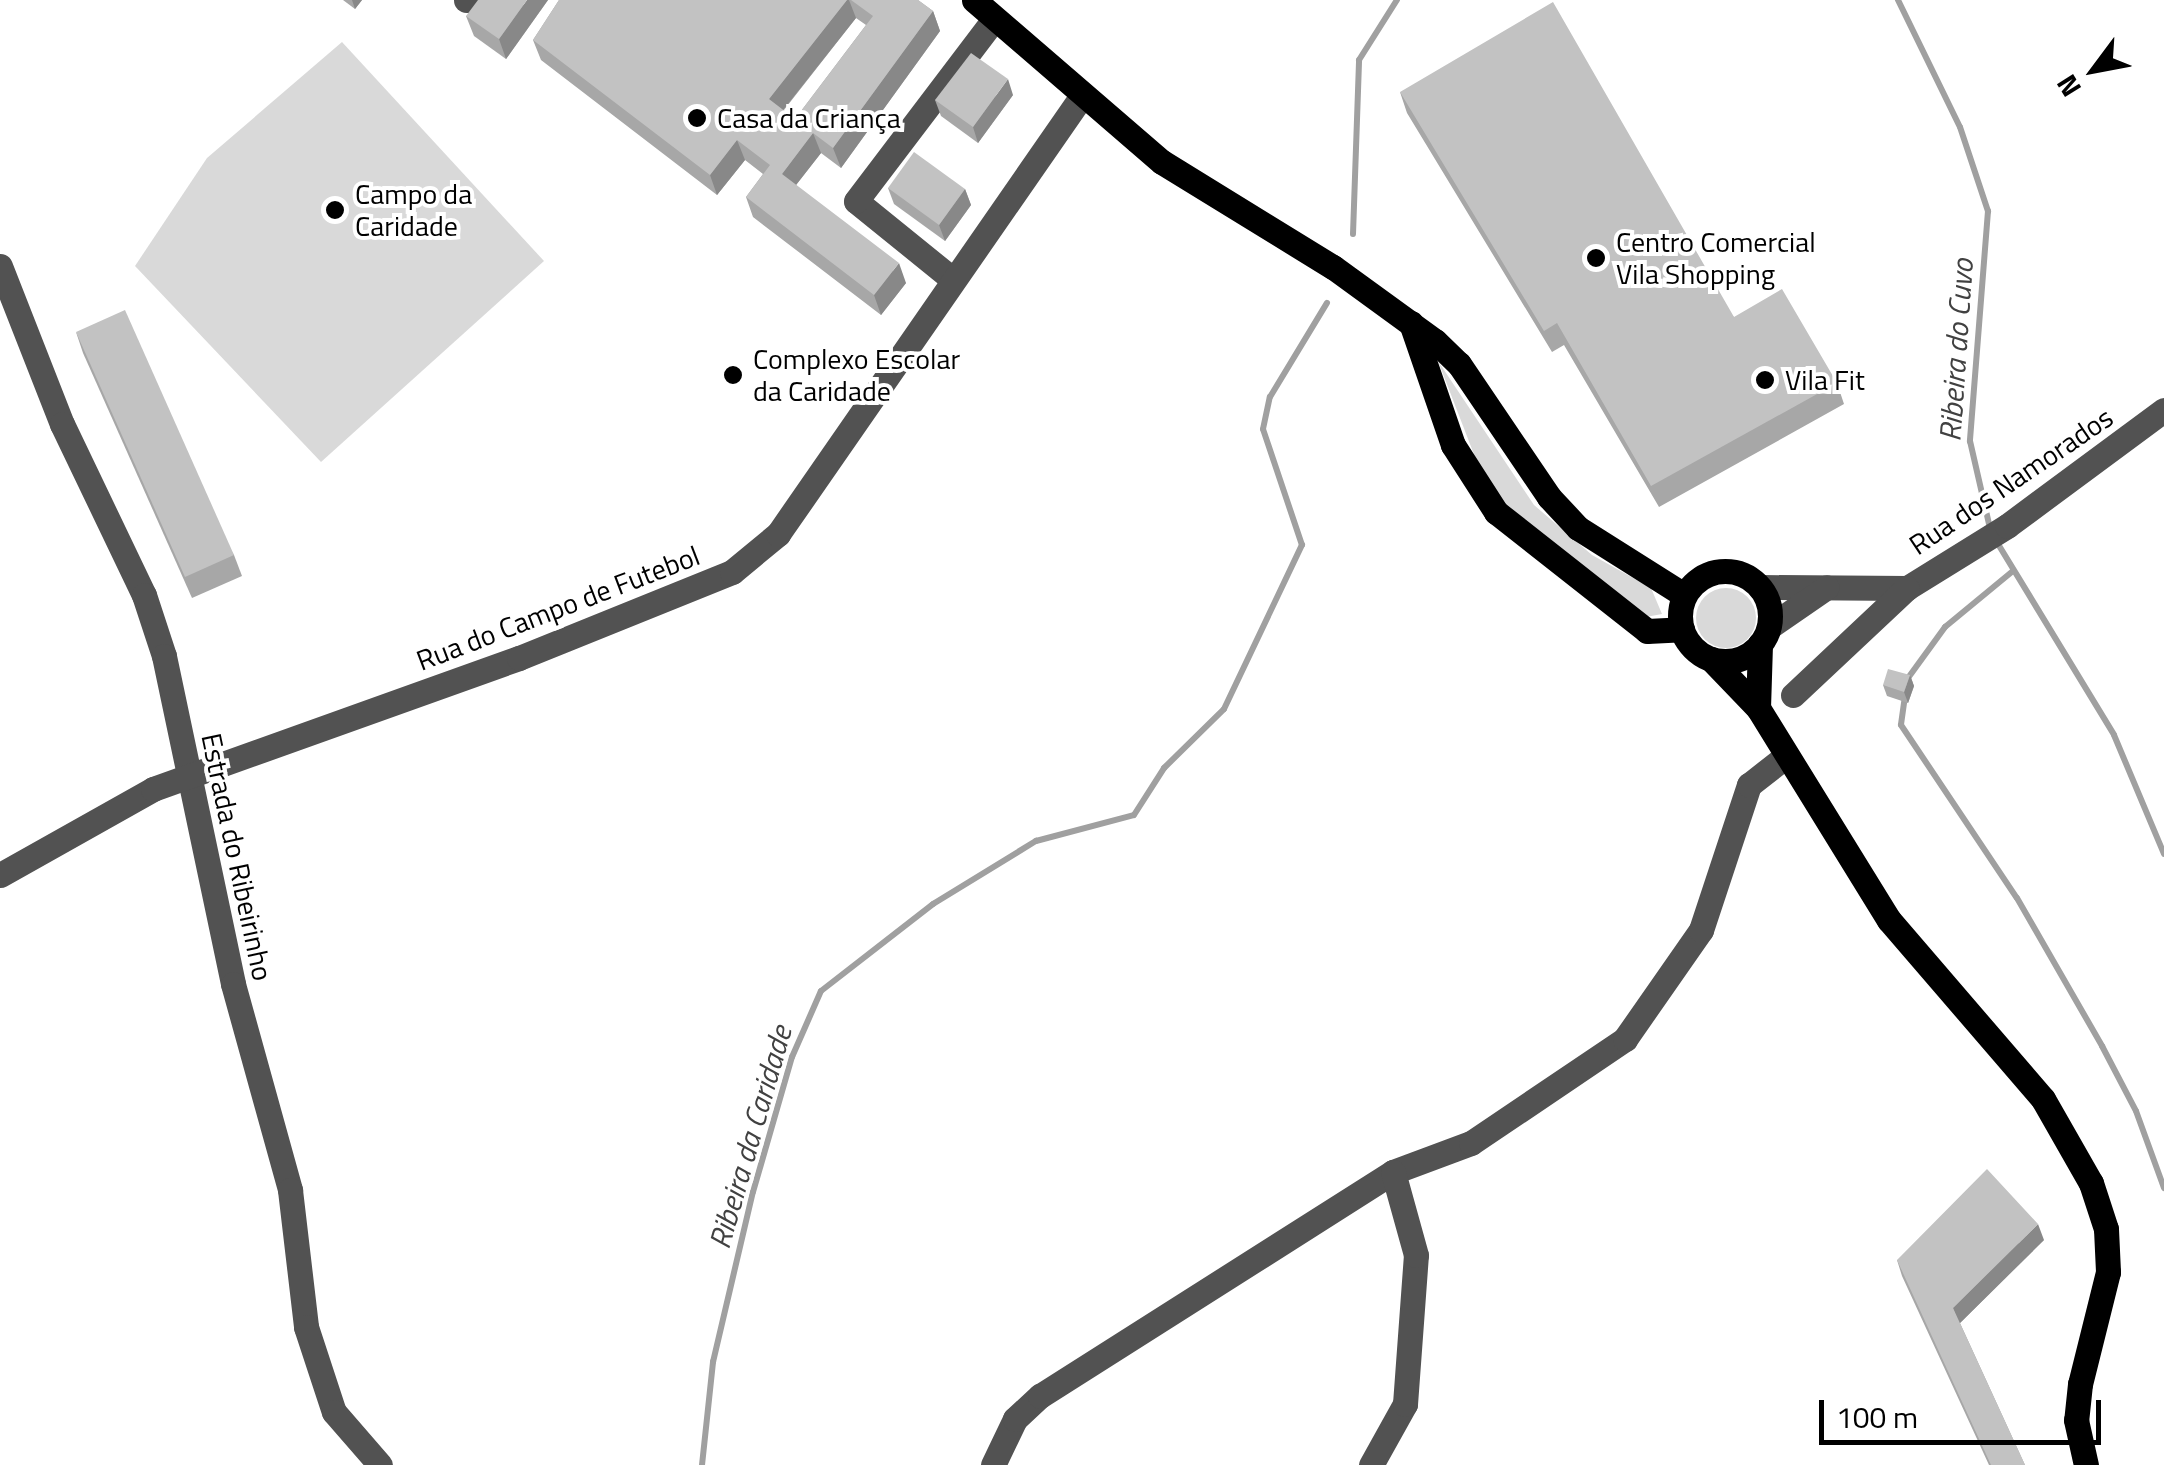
<!DOCTYPE html>
<html>
<head>
<meta charset="utf-8">
<style>
  body { margin:0 }
  #map { position:relative; width:2164px; height:1465px; overflow:hidden; background:#fff; font-family:"Titillium Web",sans-serif }
  div>[style] { position:absolute }
  .green>* { inset:0; background:#d9d9d9 }
  .round { border-radius:50% }
  .stream>* { height:6px; margin:-3px; padding:0 3px; transform-origin:3px; border-radius:3px; background:#a0a0a0 }
  .minor>* { height:25px; margin:-12.5px; padding:0 12.5px; transform-origin:12.5px; border-radius:12.5px; background:#525252 }
  .major>* { height:25px; margin:-12.5px; padding:0 12.5px; transform-origin:12.5px; border-radius:12.5px; background:#000 }
  .major>.ring { margin:-12.5px; padding:0; box-sizing:content-box; background:none; border:25px solid #000; border-radius:50% }
  .wall>* { inset:0; background:#a7a7a7 }
  .shaded-wall>* { inset:0; background:#888 }
  .building>* { inset:0; background:#c2c2c2 }
  .dots>* { width:28px; height:28px; translate:-50% -50%; box-sizing:border-box; border:5px solid #fff; border-radius:50% }
  span { translate:-50% -50%; white-space:nowrap; text-align:center; line-height:1.15; -webkit-text-stroke:8px #fff; paint-order:stroke }
  .poi-label { font-size:28px; color:#000 }
  .left { translate:0 -50%; text-align:left }
  .street-label { font-size:28px; color:#000 }
  .water-label { font-size:30px; color:#414141; font-style:italic }
  .north { position:absolute; left:2044px; top:20px; width:100px; height:100px; -webkit-text-stroke:8px #fff; paint-order:stroke; rotate:238deg; font-size:28px; font-weight:700; line-height:40px; text-align:center; color:#000 }
  .north::after { content:''; display:block; margin:auto; width:35px; height:45px; background:#000; clip-path:polygon(50% 0,100% 100%,50% 72%,0 100%) }
  .scale { position:absolute; left:1819px; top:1400px; width:282px; height:45px; box-sizing:border-box; border:5px solid #000; border-top:0; padding-left:12px; font-size:30px; line-height:35px; white-space:nowrap; color:#000; -webkit-text-stroke:8px #fff; paint-order:stroke }
</style>
</head>
<body>
<div id="map">
  <div class="green">
    <i style="clip-path:polygon(342px 42px,544px 261px,321px 462px,135px 266px,207px 158px)"></i>
    <i style="clip-path:polygon(1438px 361px,1534px 505px,1592px 555px,1651px 588px,1662px 614px,1646px 617px,1516px 520px,1480px 470px)"></i>
    <i class="round" style="left:1696px;top:588px;width:60px;height:60px"></i>
  </div>
  <div class="stream">
    <i style="left:1898px;top:0;width:141px;rotate:64deg"></i>
    <i style="left:1960px;top:127px;width:89px;rotate:71.6deg"></i>
    <i style="left:1988px;top:211px;width:231px;rotate:94.5deg"></i>
    <i style="left:1970px;top:441px;width:89px;rotate:77.1deg"></i>
    <i style="left:1353px;top:234px;width:174px;rotate:-88deg"></i>
    <i style="left:1359px;top:60px;width:71px;rotate:-57.7deg"></i>
    <i style="left:1995px;top:539px;width:229px;rotate:58.7deg"></i>
    <i style="left:2114px;top:735px;width:129px;rotate:67.2deg"></i>
    <i style="left:1908px;top:678px;width:63px;rotate:-54deg"></i>
    <i style="left:1945px;top:627px;width:88px;rotate:-39.5deg"></i>
    <i style="left:1905px;top:696px;width:29px;rotate:98deg"></i>
    <i style="left:1901px;top:725px;width:208px;rotate:56.2deg"></i>
    <i style="left:2017px;top:898px;width:171px;rotate:60.1deg"></i>
    <i style="left:2102px;top:1046px;width:73px;rotate:62.4deg"></i>
    <i style="left:2136px;top:1111px;width:82px;rotate:70deg"></i>
    <i style="left:702px;top:1465px;width:104px;rotate:-83.9deg"></i>
    <i style="left:713px;top:1362px;width:175px;rotate:-76.8deg"></i>
    <i style="left:753px;top:1192px;width:141px;rotate:-73.9deg"></i>
    <i style="left:792px;top:1057px;width:72px;rotate:-66.3deg"></i>
    <i style="left:821px;top:991px;width:142px;rotate:-37.8deg"></i>
    <i style="left:933px;top:904px;width:121px;rotate:-31.5deg"></i>
    <i style="left:1036px;top:841px;width:101px;rotate:-14.9deg"></i>
    <i style="left:1134px;top:815px;width:56px;rotate:-57.4deg"></i>
    <i style="left:1164px;top:768px;width:84px;rotate:-44.5deg"></i>
    <i style="left:1224px;top:709px;width:182px;rotate:-64.6deg"></i>
    <i style="left:1302px;top:545px;width:122px;rotate:-108.6deg"></i>
    <i style="left:1263px;top:429px;width:33px;rotate:-78deg"></i>
    <i style="left:1270px;top:397px;width:110px;rotate:-58.8deg"></i>
  </div>
  <div class="minor">
    <i style="left:466px;top:0;width:6px"></i>
    <i style="left:0;top:266px;width:170px;rotate:68.6deg"></i>
    <i style="left:62px;top:424px;width:190px;rotate:64.4deg"></i>
    <i style="left:144px;top:595px;width:64px;rotate:71.8deg"></i>
    <i style="left:164px;top:656px;width:335px;rotate:78.1deg"></i>
    <i style="left:233px;top:984px;width:214px;rotate:74.5deg"></i>
    <i style="left:290px;top:1190px;width:138px;rotate:83.3deg"></i>
    <i style="left:306px;top:1327px;width:89px;rotate:71.8deg"></i>
    <i style="left:334px;top:1412px;width:70px;rotate:49deg"></i>
    <i style="left:951px;top:278px;width:122px;rotate:-141deg"></i>
    <i style="left:856px;top:201px;width:228px;rotate:-52.8deg"></i>
    <i style="left:1760px;top:587px;width:147px;rotate:0.4deg"></i>
    <i style="left:1907px;top:588px;width:118px;rotate:-31.8deg"></i>
    <i style="left:2007px;top:526px;width:195px;rotate:-36.5deg"></i>
    <i style="left:1769px;top:627px;width:70px;rotate:-34.6deg"></i>
    <i style="left:1793px;top:695px;width:156px;rotate:-43.2deg"></i>
    <i style="left:0;top:875px;width:176px;rotate:-29.3deg"></i>
    <i style="left:153px;top:789px;width:389px;rotate:-19.7deg"></i>
    <i style="left:519px;top:658px;width:230px;rotate:-22deg"></i>
    <i style="left:732px;top:572px;width:60px;rotate:-39.6deg"></i>
    <i style="left:778px;top:534px;width:532px;rotate:-55.26deg"></i>
    <i style="left:993px;top:1465px;width:51px;rotate:-64.4deg"></i>
    <i style="left:1015px;top:1419px;width:34px;rotate:-43deg"></i>
    <i style="left:1040px;top:1396px;width:418px;rotate:-32.4deg"></i>
    <i style="left:1393px;top:1172px;width:83px;rotate:-20.4deg"></i>
    <i style="left:1471px;top:1143px;width:186px;rotate:-34deg"></i>
    <i style="left:1625px;top:1039px;width:133px;rotate:-55.1deg"></i>
    <i style="left:1701px;top:930px;width:153px;rotate:-71.7deg"></i>
    <i style="left:1749px;top:785px;width:47px;rotate:-38.1deg"></i>
    <i style="left:1371px;top:1465px;width:70px;rotate:-60.9deg"></i>
    <i style="left:1405px;top:1404px;width:149px;rotate:-85.8deg"></i>
    <i style="left:1416px;top:1255px;width:86px;rotate:-105.5deg"></i>
  </div>
  <div class="major">
    <i style="left:974px;top:0;width:248px;rotate:40.8deg"></i>
    <i style="left:1162px;top:162px;width:201px;rotate:31.6deg"></i>
    <i style="left:1333px;top:267px;width:126px;rotate:36deg"></i>
    <i style="left:1435px;top:341px;width:33px;rotate:44deg"></i>
    <i style="left:1459px;top:364px;width:161px;rotate:55.9deg"></i>
    <i style="left:1549px;top:497px;width:42px;rotate:46.9deg"></i>
    <i style="left:1578px;top:528px;width:125px;rotate:32.3deg"></i>
    <i style="left:1411px;top:323px;width:129px;rotate:71deg"></i>
    <i style="left:1453px;top:445px;width:80px;rotate:57.3deg"></i>
    <i style="left:1496px;top:512px;width:192px;rotate:38.2deg"></i>
    <i style="left:1647px;top:631px;width:35px;rotate:-3deg"></i>
    <i class="ring" style="left:1680px;top:571px;width:65px;height:65px"></i>
    <i style="left:1711px;top:659px;width:68px;rotate:46.2deg"></i>
    <i style="left:1758px;top:708px;width:249px;rotate:58.3deg"></i>
    <i style="left:1889px;top:920px;width:236px;rotate:49.3deg"></i>
    <i style="left:2043px;top:1099px;width:97px;rotate:60.3deg"></i>
    <i style="left:2091px;top:1183px;width:48px;rotate:71.9deg"></i>
    <i style="left:2106px;top:1229px;width:43px;rotate:87.3deg"></i>
    <i style="left:2108px;top:1272px;width:115px;rotate:104deg"></i>
    <i style="left:2080px;top:1384px;width:36px;rotate:96deg"></i>
    <i style="left:2076px;top:1420px;width:46px;rotate:77.5deg"></i>
    <i style="left:1758px;top:708px;width:64px;rotate:-88.2deg"></i>
  </div>
  <div class="wall">
    <i style="clip-path:polygon(343px 0,362px 0,355px 9px)"></i>
    <i style="clip-path:polygon(548px 0,506px 59px,474px 36px,466px 16px)"></i>
    <i style="clip-path:polygon(evenodd,559px 0,918px 0,933px 11px,940px 31px,841px 168px,821px 153px,796px 185px,906px 283px,881px 315px,753px 217px,746px 197px,763px 174px,745px 160px,717px 195px,541px 60px,533px 40px,559px 0,856px 18px,866px 25px,795px 119px,784px 110px,856px 18px)"></i>
    <i style="clip-path:polygon(1400px 92px,1734px 317px,1837px 383px,1844px 404px,1659px 507px,1564px 345px,1552px 352px,1407px 113px)"></i>
    <i style="clip-path:polygon(1013px 95px,978px 143px,941px 116px,935px 100px)"></i>
    <i style="clip-path:polygon(888px 188px,965px 189px,971px 205px,945px 241px,894px 204px)"></i>
    <i style="clip-path:polygon(76px 332px,234px 555px,242px 576px,192px 598px,83px 353px)"></i>
    <i style="clip-path:polygon(1910px 675px,1914px 686px,1908px 703px,1887px 696px,1883px 685px)"></i>
    <i style="clip-path:polygon(2044px 1240px,1960px 1323px,2025px 1465px,1989px 1465px,1902px 1276px,1897px 1260px)"></i>
  </div>
  <div class="shaded-wall">
    <i style="clip-path:polygon(352px 0,362px 0,355px 9px)"></i>
    <i style="clip-path:polygon(527px 0,548px 0,506px 59px,499px 39px)"></i>
    <i style="clip-path:polygon(847px 0,849px 0,856px 18px,776px 119px,769px 99px)"></i>
    <i style="clip-path:polygon(933px 11px,940px 31px,841px 168px,833px 148px)"></i>
    <i style="clip-path:polygon(1008px 79px,1013px 95px,978px 143px,973px 127px)"></i>
    <i style="clip-path:polygon(813px 133px,821px 153px,789px 194px,782px 174px)"></i>
    <i style="clip-path:polygon(737px 140px,745px 160px,717px 195px,710px 175px)"></i>
    <i style="clip-path:polygon(965px 189px,971px 205px,945px 241px,939px 225px)"></i>
    <i style="clip-path:polygon(899px 263px,906px 283px,881px 315px,874px 295px)"></i>
    <i style="clip-path:polygon(1910px 675px,1914px 686px,1908px 703px,1904px 692px)"></i>
    <i style="clip-path:polygon(2038px 1224px,2044px 1240px,1959px 1324px,1953px 1308px)"></i>
  </div>
  <div class="building">
    <i style="clip-path:polygon(478px 0,527px 0,499px 39px,466px 16px)"></i>
    <i style="clip-path:polygon(559px 0,847px 0,769px 99px,795px 119px,873px 16px,851px 0,918px 0,933px 11px,833px 148px,813px 133px,782px 174px,899px 263px,874px 295px,746px 197px,770px 165px,737px 140px,710px 175px,533px 40px)"></i>
    <i style="clip-path:polygon(1553px 2px,1734px 317px,1782px 289px,1837px 383px,1651px 486px,1557px 323px,1544px 331px,1400px 92px)"></i>
    <i style="clip-path:polygon(971px 53px,1008px 79px,973px 127px,935px 100px)"></i>
    <i style="clip-path:polygon(914px 152px,965px 189px,939px 225px,888px 188px)"></i>
    <i style="clip-path:polygon(125px 310px,234px 555px,185px 577px,76px 332px)"></i>
    <i style="clip-path:polygon(1888px 669px,1910px 675px,1904px 692px,1883px 685px)"></i>
    <i style="clip-path:polygon(1987px 1169px,2038px 1224px,1953px 1308px,2025px 1465px,1991px 1465px,1897px 1260px)"></i>
  </div>
  <div class="dots">
    <i style="left:697px;top:118px;background:#000"></i>
    <i style="left:335px;top:210px;background:#000"></i>
    <i style="left:1596px;top:258px;background:#000"></i>
    <i style="left:733px;top:375px;background:#000"></i>
    <i style="left:1765px;top:380px;background:#000"></i>
  </div>
  <div class="poi-label">
    <span class="left" style="left:717px;top:118px">Casa da Criança</span>
    <span class="left" style="left:355px;top:210px">Campo da<br>Caridade</span>
    <span class="left" style="left:1616px;top:258px">Centro Comercial<br>Vila Shopping</span>
    <span class="left" style="left:753px;top:375px">Complexo Escolar<br>da Caridade</span>
    <span class="left" style="left:1785px;top:380px">Vila Fit</span>
  </div>
  <div class="street-label">
    <span style="left:2011px;top:481px;rotate:-34deg">Rua dos Namorados</span>
    <span style="left:558px;top:608px;rotate:-21deg">Rua do Campo de Futebol</span>
    <span style="left:237px;top:857px;rotate:78deg">Estrada do Ribeirinho</span>
  </div>
  <div class="water-label">
    <span style="left:1956px;top:350px;rotate:-86deg">Ribeira do Cuvo</span>
    <span style="left:750px;top:1137px;rotate:-74deg">Ribeira da Caridade</span>
  </div>
  <div class="north">N</div>
  <div class="scale">100 m</div>
</div>
</body>
</html>
